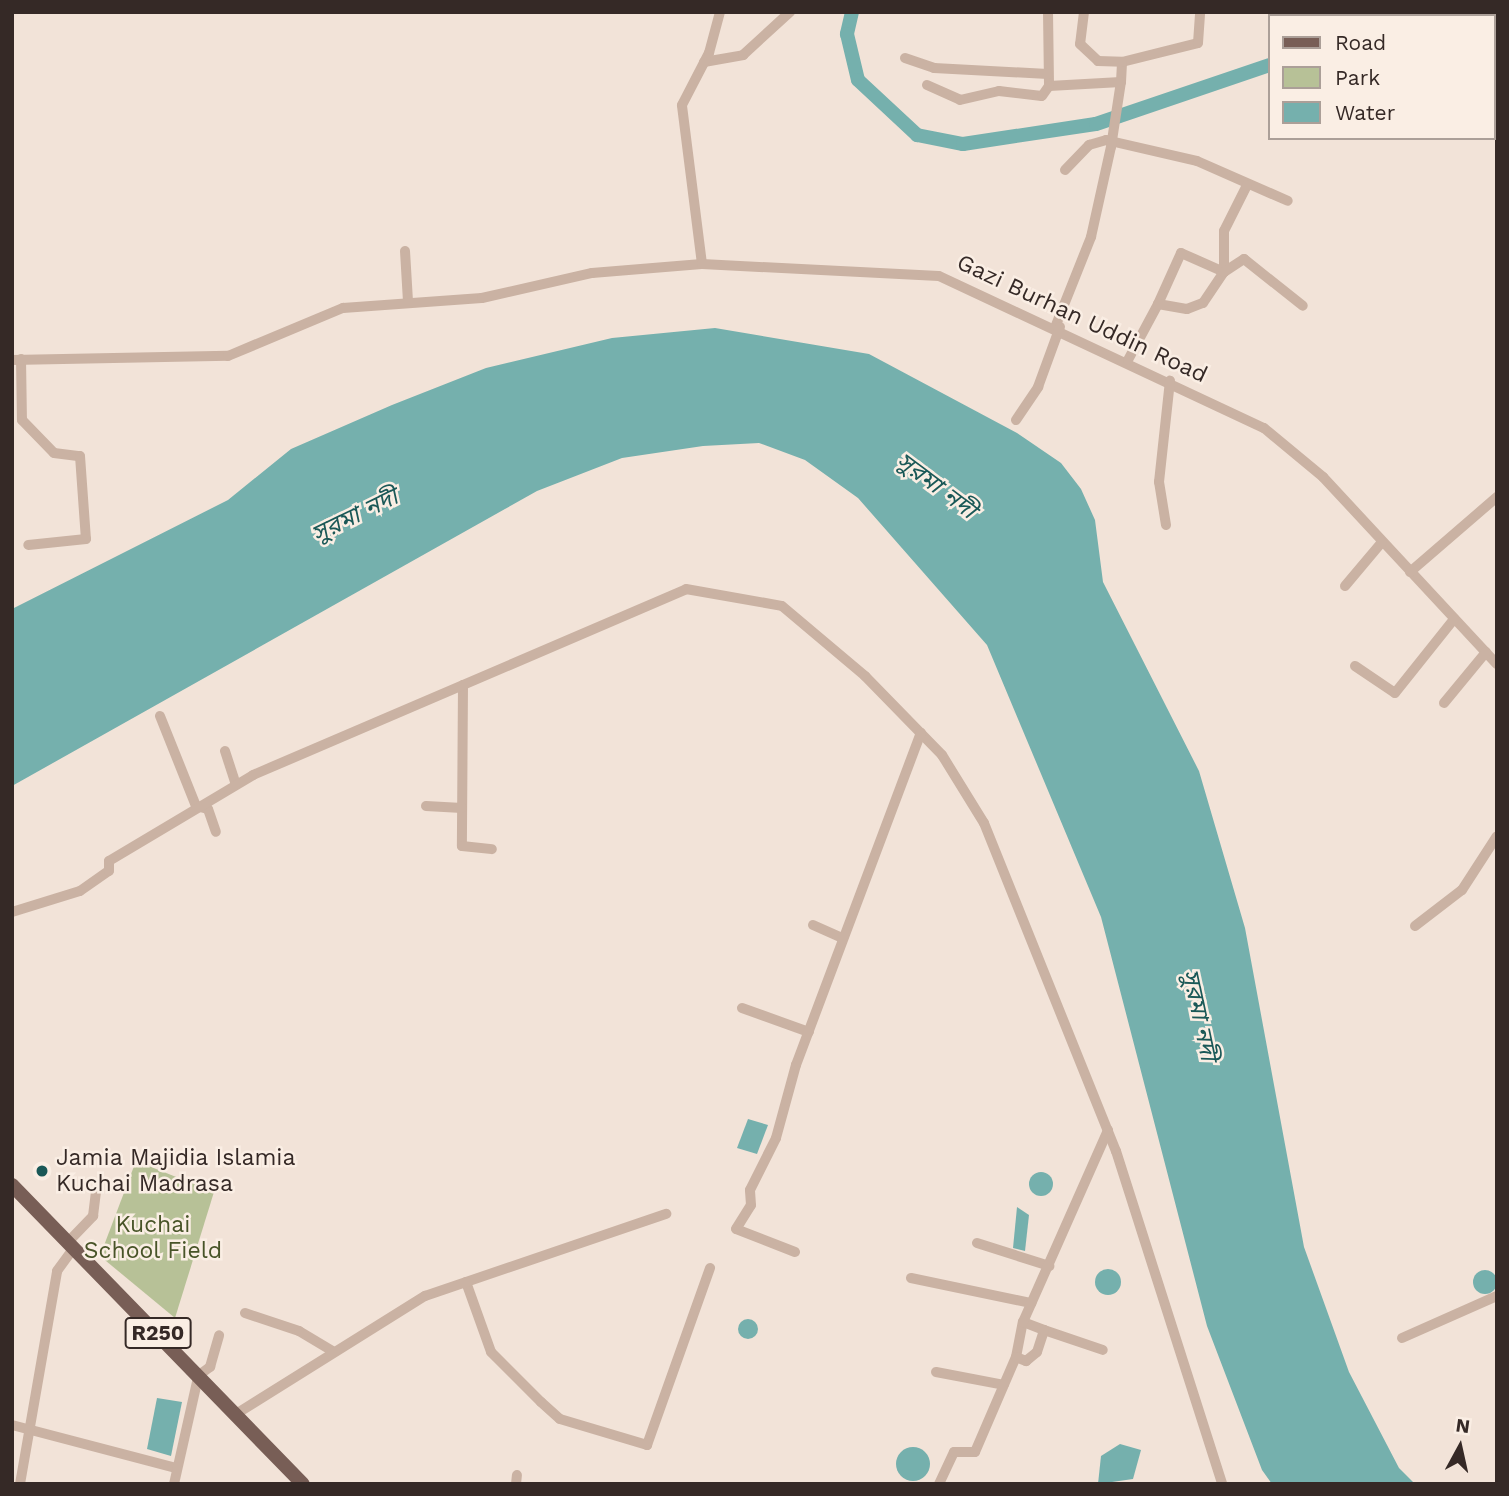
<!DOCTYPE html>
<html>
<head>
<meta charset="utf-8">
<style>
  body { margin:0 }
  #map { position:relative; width:1509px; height:1496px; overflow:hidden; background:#f2e3d8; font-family:"Work Sans","Noto Sans Bengali",sans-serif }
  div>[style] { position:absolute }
  .green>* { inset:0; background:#b7c197 }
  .water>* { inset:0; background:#75b0ad }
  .round { border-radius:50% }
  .river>* { height:14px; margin:-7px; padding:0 7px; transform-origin:7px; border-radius:7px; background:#75b0ad }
  .minor>* { height:10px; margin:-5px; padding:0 5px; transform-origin:5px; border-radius:5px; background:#cab2a3 }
  .major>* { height:14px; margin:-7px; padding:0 7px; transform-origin:7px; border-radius:7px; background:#785e56 }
  .minor-bridge>* { height:10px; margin:-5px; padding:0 5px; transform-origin:5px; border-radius:5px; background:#cab2a3 }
  .dots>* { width:19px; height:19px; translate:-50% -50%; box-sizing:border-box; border:4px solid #faeee4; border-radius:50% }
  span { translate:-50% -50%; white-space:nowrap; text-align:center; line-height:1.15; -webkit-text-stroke:5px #faeee4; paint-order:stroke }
  .shield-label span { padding:2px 5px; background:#faeee4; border:2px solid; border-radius:5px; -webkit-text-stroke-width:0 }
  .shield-label { font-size:21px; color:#352926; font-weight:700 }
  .street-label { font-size:23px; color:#352926 }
  .poi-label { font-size:23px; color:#352926 }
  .left { translate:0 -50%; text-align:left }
  .park-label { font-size:23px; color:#485428 }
  .water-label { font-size:24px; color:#1a5857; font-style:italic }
  .frame { position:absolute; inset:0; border:14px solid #352926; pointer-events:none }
  .legend { position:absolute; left:1268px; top:14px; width:228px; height:126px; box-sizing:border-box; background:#faeee4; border:2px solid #ab9f98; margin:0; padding:9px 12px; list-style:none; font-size:21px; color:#352926 }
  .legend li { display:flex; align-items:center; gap:14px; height:35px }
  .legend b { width:35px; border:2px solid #ab9f98 }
  .north { position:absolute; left:1425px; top:1412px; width:70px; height:70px; -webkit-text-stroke:5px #faeee4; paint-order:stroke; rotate:8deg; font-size:19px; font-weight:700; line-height:28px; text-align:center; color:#352926 }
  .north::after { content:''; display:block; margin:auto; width:24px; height:32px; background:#352926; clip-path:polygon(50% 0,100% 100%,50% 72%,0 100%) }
</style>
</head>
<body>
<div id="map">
  <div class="green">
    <i style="clip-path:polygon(136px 1161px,214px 1192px,175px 1318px,100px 1256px)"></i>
  </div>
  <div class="water">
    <i style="clip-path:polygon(715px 328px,869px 354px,1017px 433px,1061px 463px,1081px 489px,1095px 520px,1103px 582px,1199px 771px,1245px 928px,1304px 1247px,1349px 1372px,1399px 1468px,1415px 1484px,1272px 1484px,1262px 1470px,1207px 1326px,1101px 917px,987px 645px,858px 498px,805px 460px,759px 443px,703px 446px,622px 458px,537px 491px,12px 786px,12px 609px,228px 500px,291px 449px,392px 405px,486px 368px,612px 338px)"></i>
    <i style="clip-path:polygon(748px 1119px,768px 1125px,757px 1154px,737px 1148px)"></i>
    <i class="round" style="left:1029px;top:1172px;width:24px;height:24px"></i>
    <i style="clip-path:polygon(1017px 1207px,1029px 1215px,1025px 1251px,1013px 1248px)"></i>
    <i class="round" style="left:1095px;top:1269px;width:26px;height:26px"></i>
    <i class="round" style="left:1473px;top:1270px;width:24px;height:24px"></i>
    <i class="round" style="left:738px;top:1319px;width:20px;height:20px"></i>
    <i style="clip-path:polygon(157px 1398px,182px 1402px,171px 1456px,147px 1449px)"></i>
    <i style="clip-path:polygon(1120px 1444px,1141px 1450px,1133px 1479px,1098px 1484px,1101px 1456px)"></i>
    <i class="round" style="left:896px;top:1447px;width:34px;height:34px"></i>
  </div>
  <div class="river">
    <i style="left:852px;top:12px;width:23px;rotate:103deg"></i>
    <i style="left:847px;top:34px;width:47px;rotate:76.6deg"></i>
    <i style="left:858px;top:80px;width:81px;rotate:43deg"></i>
    <i style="left:917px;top:135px;width:47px;rotate:11.1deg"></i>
    <i style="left:963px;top:144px;width:134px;rotate:-8.6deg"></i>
    <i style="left:1096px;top:124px;width:183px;rotate:-18.8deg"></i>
    <i style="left:1401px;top:16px;width:10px;rotate:-24deg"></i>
  </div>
  <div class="minor">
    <i style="left:1048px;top:12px;width:74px;rotate:89.2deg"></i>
    <i style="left:1049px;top:86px;width:72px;rotate:-3.2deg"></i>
    <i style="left:1121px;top:82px;width:20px;rotate:-87deg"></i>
    <i style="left:1122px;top:62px;width:78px;rotate:-14deg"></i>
    <i style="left:1198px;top:43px;width:31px;rotate:-86deg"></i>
    <i style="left:1084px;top:12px;width:32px;rotate:97deg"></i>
    <i style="left:1080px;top:44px;width:25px;rotate:43deg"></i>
    <i style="left:1098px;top:61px;width:24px;rotate:2deg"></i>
    <i style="left:905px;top:58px;width:31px;rotate:19deg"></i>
    <i style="left:934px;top:68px;width:114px;rotate:3deg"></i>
    <i style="left:704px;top:62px;width:40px;rotate:-10deg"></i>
    <i style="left:743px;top:55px;width:64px;rotate:-42.5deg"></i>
    <i style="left:927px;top:85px;width:36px;rotate:24deg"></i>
    <i style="left:960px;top:100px;width:40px;rotate:-13deg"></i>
    <i style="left:999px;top:91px;width:43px;rotate:6.6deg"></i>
    <i style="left:1042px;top:96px;width:12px;rotate:-55deg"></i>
    <i style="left:1065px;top:170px;width:35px;rotate:-46deg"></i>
    <i style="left:1089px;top:145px;width:18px;rotate:-16deg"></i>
    <i style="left:1106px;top:140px;width:93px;rotate:13deg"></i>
    <i style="left:1197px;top:161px;width:99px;rotate:23.7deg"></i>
    <i style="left:405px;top:251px;width:51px;rotate:86.6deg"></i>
    <i style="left:702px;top:264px;width:160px;rotate:-97.2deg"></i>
    <i style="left:682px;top:105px;width:59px;rotate:-62.6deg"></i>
    <i style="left:709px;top:53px;width:42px;rotate:-75deg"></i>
    <i style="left:1224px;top:272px;width:41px;rotate:-90deg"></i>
    <i style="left:1224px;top:231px;width:51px;rotate:-63.4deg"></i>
    <i style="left:1158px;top:304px;width:56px;rotate:-65.7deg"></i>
    <i style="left:1181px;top:253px;width:47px;rotate:23.8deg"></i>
    <i style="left:1056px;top:325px;width:95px;rotate:-68.3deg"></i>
    <i style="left:1091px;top:237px;width:92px;rotate:-77.5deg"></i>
    <i style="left:21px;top:359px;width:61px;rotate:89.1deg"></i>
    <i style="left:22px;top:420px;width:46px;rotate:45.9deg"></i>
    <i style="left:54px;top:453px;width:26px;rotate:7deg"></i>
    <i style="left:80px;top:456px;width:83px;rotate:85.9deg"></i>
    <i style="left:86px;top:539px;width:58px;rotate:174.1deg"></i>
    <i style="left:12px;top:360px;width:216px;rotate:-1.1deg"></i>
    <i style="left:228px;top:356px;width:125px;rotate:-22.7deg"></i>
    <i style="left:343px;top:308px;width:139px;rotate:-4.1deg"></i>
    <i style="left:482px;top:298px;width:113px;rotate:-12.8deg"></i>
    <i style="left:592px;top:273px;width:110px;rotate:-4.7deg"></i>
    <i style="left:702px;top:264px;width:237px;rotate:2.9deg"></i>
    <i style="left:939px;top:276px;width:359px;rotate:25.1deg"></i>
    <i style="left:1264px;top:428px;width:77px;rotate:39.7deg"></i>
    <i style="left:1323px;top:477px;width:255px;rotate:47.1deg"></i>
    <i style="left:1128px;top:360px;width:64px;rotate:-61.8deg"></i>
    <i style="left:1158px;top:304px;width:29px;rotate:10deg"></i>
    <i style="left:1187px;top:309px;width:17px;rotate:-21deg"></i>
    <i style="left:1203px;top:303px;width:37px;rotate:-56deg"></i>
    <i style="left:1224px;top:272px;width:24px;rotate:-33deg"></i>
    <i style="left:1244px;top:259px;width:75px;rotate:38.5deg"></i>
    <i style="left:1016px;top:420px;width:40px;rotate:-56deg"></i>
    <i style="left:1038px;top:387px;width:64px;rotate:-69.9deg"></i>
    <i style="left:1166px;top:525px;width:44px;rotate:-99.2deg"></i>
    <i style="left:1159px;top:482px;width:102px;rotate:-83.8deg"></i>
    <i style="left:1410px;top:572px;width:115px;rotate:-40.8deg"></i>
    <i style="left:1345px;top:586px;width:57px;rotate:-49.9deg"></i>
    <i style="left:1355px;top:666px;width:48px;rotate:34deg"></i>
    <i style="left:1395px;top:693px;width:95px;rotate:-51.4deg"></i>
    <i style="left:463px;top:685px;width:161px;rotate:90.4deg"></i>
    <i style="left:462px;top:846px;width:30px;rotate:6deg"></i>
    <i style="left:1444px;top:703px;width:66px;rotate:-50.5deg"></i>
    <i style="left:160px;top:716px;width:97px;rotate:68.2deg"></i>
    <i style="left:196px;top:806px;width:12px;rotate:14deg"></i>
    <i style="left:208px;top:809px;width:24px;rotate:71deg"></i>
    <i style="left:225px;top:751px;width:35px;rotate:72deg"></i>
    <i style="left:426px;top:806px;width:36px;rotate:3deg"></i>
    <i style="left:12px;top:912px;width:71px;rotate:-17.2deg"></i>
    <i style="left:80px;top:891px;width:35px;rotate:-35deg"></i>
    <i style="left:109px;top:871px;width:10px;rotate:-90deg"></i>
    <i style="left:109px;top:861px;width:168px;rotate:-30.8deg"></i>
    <i style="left:253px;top:775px;width:471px;rotate:-23.2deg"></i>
    <i style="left:686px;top:589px;width:97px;rotate:10deg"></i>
    <i style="left:782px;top:606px;width:109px;rotate:40.1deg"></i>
    <i style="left:865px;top:676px;width:110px;rotate:45.7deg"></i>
    <i style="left:942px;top:755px;width:80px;rotate:58.3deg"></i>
    <i style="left:984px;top:823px;width:354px;rotate:68.1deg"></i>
    <i style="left:1116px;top:1151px;width:349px;rotate:72.3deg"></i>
    <i style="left:813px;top:925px;width:32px;rotate:24deg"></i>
    <i style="left:1415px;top:926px;width:59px;rotate:-37.5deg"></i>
    <i style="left:1462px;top:890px;width:64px;rotate:-57.1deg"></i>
    <i style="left:742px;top:1008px;width:71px;rotate:19.7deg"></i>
    <i style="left:69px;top:1241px;width:35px;rotate:-46deg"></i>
    <i style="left:93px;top:1216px;width:23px;rotate:-83deg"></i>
    <i style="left:977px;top:1243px;width:76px;rotate:17.7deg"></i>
    <i style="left:795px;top:1252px;width:63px;rotate:-158.7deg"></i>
    <i style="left:736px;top:1229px;width:28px;rotate:-58deg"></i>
    <i style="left:751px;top:1205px;width:15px;rotate:-94deg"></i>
    <i style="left:750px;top:1190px;width:58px;rotate:-63.4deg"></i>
    <i style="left:776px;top:1138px;width:76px;rotate:-74.7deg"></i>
    <i style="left:796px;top:1065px;width:355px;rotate:-69.4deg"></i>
    <i style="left:911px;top:1278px;width:123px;rotate:11.8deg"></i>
    <i style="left:466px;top:1282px;width:74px;rotate:70.3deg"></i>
    <i style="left:491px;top:1352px;width:71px;rotate:45deg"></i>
    <i style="left:541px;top:1402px;width:25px;rotate:42deg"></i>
    <i style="left:560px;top:1419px;width:91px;rotate:16.6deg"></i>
    <i style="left:647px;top:1445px;width:188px;rotate:-70.4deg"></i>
    <i style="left:245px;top:1313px;width:57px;rotate:18.4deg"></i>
    <i style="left:299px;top:1331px;width:39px;rotate:31deg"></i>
    <i style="left:1044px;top:1330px;width:62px;rotate:18.7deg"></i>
    <i style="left:1402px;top:1338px;width:104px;rotate:-23.9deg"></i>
    <i style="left:1016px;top:1357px;width:36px;rotate:-79deg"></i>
    <i style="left:936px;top:1372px;width:69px;rotate:10.8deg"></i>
    <i style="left:199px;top:1375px;width:14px;rotate:-36deg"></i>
    <i style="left:210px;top:1367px;width:33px;rotate:-74deg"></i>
    <i style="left:236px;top:1414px;width:223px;rotate:-32deg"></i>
    <i style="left:425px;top:1296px;width:255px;rotate:-18.8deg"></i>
    <i style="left:12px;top:1425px;width:170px;rotate:14.7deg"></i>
    <i style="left:20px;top:1484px;width:216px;rotate:-80.1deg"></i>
    <i style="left:57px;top:1271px;width:24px;rotate:-54deg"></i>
    <i style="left:174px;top:1484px;width:105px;rotate:-77.3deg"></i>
    <i style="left:516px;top:1484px;width:9px;rotate:-84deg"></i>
    <i style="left:939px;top:1484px;width:35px;rotate:-65deg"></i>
    <i style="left:954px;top:1452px;width:21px"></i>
    <i style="left:975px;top:1452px;width:103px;rotate:-66.7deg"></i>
    <i style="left:1016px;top:1357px;width:11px;rotate:22deg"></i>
    <i style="left:1026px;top:1361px;width:14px;rotate:-39deg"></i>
    <i style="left:1037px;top:1352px;width:23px;rotate:-72deg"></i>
    <i style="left:1044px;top:1330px;width:22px;rotate:-159deg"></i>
    <i style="left:1023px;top:1322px;width:210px;rotate:-66.1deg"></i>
  </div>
  <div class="major">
    <i style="left:12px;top:1185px;width:417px;rotate:45.8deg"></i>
  </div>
  <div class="minor-bridge">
    <i style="left:1111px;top:147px;width:66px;rotate:-81.3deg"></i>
  </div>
  <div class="dots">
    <i style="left:42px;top:1171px;background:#1a5857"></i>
  </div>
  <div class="shield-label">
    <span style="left:158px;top:1333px">R250</span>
  </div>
  <div class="street-label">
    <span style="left:1082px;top:319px;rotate:25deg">Gazi Burhan Uddin Road</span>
  </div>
  <div class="poi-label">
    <span class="left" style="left:56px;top:1171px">Jamia Majidia Islamia<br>Kuchai Madrasa</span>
  </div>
  <div class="park-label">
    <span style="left:153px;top:1238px">Kuchai<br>School Field</span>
  </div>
  <div class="water-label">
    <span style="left:936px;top:486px;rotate:37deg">সুরমা নদী</span>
    <span style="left:355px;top:516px;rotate:-26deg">সুরমা নদী</span>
    <span style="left:1199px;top:1015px;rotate:78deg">সুরমা নদী</span>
  </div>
  <div class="frame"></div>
  <ul class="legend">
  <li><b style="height:9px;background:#785e56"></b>Road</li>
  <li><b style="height:19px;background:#b7c197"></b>Park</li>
  <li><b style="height:19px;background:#75b0ad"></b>Water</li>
  </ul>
  <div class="north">N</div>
</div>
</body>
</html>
